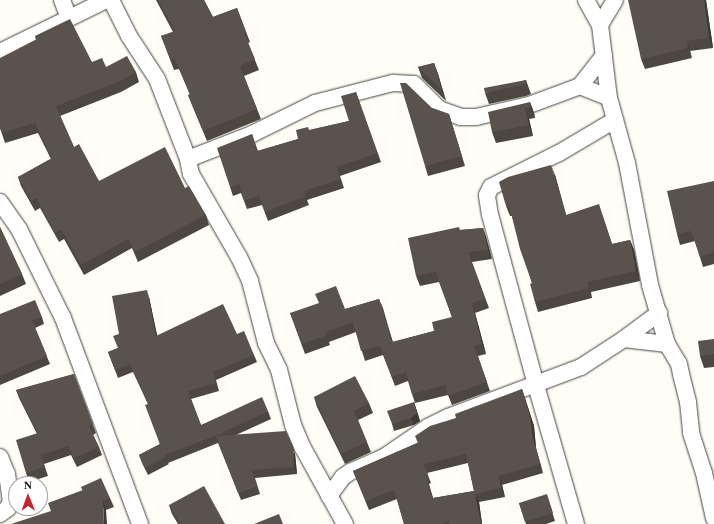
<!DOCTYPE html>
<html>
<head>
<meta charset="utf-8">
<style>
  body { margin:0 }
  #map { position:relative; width:714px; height:524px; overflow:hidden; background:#fffdf5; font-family:"Times New Roman",serif }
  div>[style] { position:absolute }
  .roads { filter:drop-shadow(0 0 1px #444) drop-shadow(0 0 1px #444) }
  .street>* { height:16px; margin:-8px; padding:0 8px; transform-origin:8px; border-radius:8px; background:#fff }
  .wall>* { inset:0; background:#4d4742 }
  .shaded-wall>* { inset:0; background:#3f3936 }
  .building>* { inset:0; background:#5a524d }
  span { translate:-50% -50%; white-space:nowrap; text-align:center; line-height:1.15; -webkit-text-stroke:4px #fff; paint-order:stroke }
  .north { position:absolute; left:8px; top:476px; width:40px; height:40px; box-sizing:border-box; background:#fff; border:1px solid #a0a0a0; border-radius:50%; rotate:359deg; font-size:11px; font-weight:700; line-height:16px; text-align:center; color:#111 }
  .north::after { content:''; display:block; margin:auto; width:14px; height:18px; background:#c4262e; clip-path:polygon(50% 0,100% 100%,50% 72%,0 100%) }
</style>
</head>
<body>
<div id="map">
  <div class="roads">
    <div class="street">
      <i style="left:62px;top:0;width:19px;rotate:69deg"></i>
      <i style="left:111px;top:0;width:40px;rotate:63.4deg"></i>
      <i style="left:129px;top:36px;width:51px;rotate:56.9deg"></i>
      <i style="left:157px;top:79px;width:86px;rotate:68.8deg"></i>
      <i style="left:188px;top:159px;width:15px;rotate:79deg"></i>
      <i style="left:191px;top:174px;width:96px;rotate:60deg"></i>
      <i style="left:239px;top:257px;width:26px;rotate:65deg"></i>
      <i style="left:250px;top:281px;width:64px;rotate:75.5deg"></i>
      <i style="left:266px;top:343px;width:30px;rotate:64deg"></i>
      <i style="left:279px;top:370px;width:57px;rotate:75.7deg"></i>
      <i style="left:293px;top:425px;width:25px;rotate:67deg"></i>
      <i style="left:303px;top:448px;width:87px;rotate:61.1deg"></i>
      <i style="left:586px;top:0;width:29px;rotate:61deg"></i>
      <i style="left:600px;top:25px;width:74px;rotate:83deg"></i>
      <i style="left:609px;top:98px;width:67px;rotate:74.5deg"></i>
      <i style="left:627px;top:163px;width:124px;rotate:79.3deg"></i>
      <i style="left:650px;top:285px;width:61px;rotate:73.9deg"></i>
      <i style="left:667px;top:344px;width:23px;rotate:59deg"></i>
      <i style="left:679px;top:364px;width:10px;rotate:79deg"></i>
      <i style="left:681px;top:374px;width:29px;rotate:76deg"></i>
      <i style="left:688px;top:402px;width:31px;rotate:84deg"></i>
      <i style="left:691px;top:433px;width:42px;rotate:72deg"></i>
      <i style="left:704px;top:473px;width:46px;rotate:77.5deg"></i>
      <i style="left:600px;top:25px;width:29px;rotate:-59deg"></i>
      <i style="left:0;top:52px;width:118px;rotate:-26.1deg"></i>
      <i style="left:580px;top:86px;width:31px;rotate:22deg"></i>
      <i style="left:188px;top:159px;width:69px;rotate:-21.3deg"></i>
      <i style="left:252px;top:134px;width:70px;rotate:-26.2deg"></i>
      <i style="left:315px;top:103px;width:81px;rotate:-14.4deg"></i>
      <i style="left:393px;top:83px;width:21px;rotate:3deg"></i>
      <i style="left:414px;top:84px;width:35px;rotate:45deg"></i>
      <i style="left:439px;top:109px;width:23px;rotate:20deg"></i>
      <i style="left:461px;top:117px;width:15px"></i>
      <i style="left:476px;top:117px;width:54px;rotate:-12.8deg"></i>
      <i style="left:529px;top:105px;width:54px;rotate:-20.4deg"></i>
      <i style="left:580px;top:86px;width:39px;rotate:-52deg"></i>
      <i style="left:0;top:202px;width:33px;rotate:55deg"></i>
      <i style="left:19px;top:229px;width:99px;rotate:63.7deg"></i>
      <i style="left:63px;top:318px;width:220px;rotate:69.5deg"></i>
      <i style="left:624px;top:339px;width:43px;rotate:6.6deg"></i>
      <i style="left:0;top:457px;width:18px;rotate:68deg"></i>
      <i style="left:7px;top:474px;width:27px;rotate:82deg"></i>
      <i style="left:11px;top:501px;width:8px;rotate:113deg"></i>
      <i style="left:8px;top:508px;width:10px;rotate:143deg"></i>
      <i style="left:329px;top:496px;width:24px;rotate:-54deg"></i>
      <i style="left:343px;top:477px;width:9px;rotate:-36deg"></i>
      <i style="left:350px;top:472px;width:37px;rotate:-24deg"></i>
      <i style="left:384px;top:457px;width:53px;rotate:-34.3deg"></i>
      <i style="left:428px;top:427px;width:22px;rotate:-27deg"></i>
      <i style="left:448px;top:417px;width:142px;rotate:-20.6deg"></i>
      <i style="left:581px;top:367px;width:51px;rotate:-33.1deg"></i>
      <i style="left:624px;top:339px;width:44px;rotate:-36.6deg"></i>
      <i style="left:576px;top:524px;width:145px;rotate:-106.1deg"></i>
      <i style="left:536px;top:385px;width:176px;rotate:-105.1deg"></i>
      <i style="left:490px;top:215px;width:20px;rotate:-99deg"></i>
      <i style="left:487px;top:195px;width:9px;rotate:-63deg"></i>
      <i style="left:491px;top:187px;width:76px;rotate:-26.6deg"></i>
      <i style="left:559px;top:153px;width:65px;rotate:-30.5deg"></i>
    </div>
  </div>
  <div class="wall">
    <i style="clip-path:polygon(156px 0,204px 0,213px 17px,237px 8px,250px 42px,248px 43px,259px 70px,244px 76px,261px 119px,207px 141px,192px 105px,188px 95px,190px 95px,179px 69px,174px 70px,161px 36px,173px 32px)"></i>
    <i style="clip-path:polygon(706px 0,713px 48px,690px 51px,692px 58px,645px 69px,641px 59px)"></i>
    <i style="clip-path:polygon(35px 36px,92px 62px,106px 67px,136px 72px,139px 82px,121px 92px,60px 116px,74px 147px,99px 181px,185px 188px,206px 215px,209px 225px,138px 262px,132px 248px,84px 275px,64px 239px,59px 242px,40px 208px,35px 211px,21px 186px,18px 177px,51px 159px,38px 133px,5px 143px,0 128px,36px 40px)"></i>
    <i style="clip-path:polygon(434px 63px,438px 74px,446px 101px,422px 78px,418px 67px)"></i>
    <i style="clip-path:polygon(526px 80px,531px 94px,526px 96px,489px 104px,485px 93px)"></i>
    <i style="clip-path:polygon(356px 92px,381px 162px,340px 176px,344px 188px,307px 200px,309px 205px,268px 221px,262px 205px,247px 209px,241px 193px,233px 196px,230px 187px,252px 134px,258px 151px,298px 139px,310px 130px,349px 121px)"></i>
    <i style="clip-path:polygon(530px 102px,534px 113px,535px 118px,529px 119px,533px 136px,496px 143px,492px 132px)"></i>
    <i style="clip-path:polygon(432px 108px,449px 114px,465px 166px,428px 176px,425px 166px)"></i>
    <i style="clip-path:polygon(555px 175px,566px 215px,602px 214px,612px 244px,630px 240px,634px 250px,640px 281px,591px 292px,592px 298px,538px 312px,535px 302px,532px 283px,512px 216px,510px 216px,506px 206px)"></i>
    <i style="clip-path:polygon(714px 181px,714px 264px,703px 267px,695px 241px,680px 245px,677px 234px)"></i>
    <i style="clip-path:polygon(0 227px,22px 274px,26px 284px,0 296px)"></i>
    <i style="clip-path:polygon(483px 228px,486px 237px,492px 259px,472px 262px,489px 308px,475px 313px,486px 354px,478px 356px,490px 391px,452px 405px,448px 395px,415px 403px,412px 394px,408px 381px,395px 386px,383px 355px,365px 361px,356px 332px,329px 342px,330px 345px,305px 354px,290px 313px,345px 309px,379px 299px,393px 342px,434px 331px,452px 317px,439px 282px,420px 286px,416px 276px,460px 230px)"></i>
    <i style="clip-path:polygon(149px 297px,157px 336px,237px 334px,254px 355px,257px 362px,216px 380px,219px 391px,191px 399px,201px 425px,268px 411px,271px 419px,236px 435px,295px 454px,297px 474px,255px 478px,260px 494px,241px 500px,218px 443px,168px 463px,169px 464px,148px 475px,142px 463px,139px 455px,160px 444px,148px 404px,133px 372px,118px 378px,108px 352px,118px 348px,119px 334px)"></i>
    <i style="clip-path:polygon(0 314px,42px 317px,44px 324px,35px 328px,50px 364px,0 385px)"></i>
    <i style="clip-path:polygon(714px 339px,714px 367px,704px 368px,700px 356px)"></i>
    <i style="clip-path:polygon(74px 374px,96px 433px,93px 435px,99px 447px,102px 455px,77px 467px,71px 455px,44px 464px,48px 476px,29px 482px,26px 473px,37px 434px,19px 398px,16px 390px)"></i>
    <i style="clip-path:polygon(evenodd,522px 389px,534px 426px,536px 448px,543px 473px,502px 485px,505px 497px,479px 502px,482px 524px,404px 524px,397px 499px,369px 510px,353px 471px,417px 443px,456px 418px,522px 389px,468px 463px,474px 491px,433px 498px,429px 484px,431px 483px,427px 473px,468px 463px)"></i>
    <i style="clip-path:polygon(314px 397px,369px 403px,373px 413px,358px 420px,371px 452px,345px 464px,317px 407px)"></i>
    <i style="clip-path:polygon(414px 402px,420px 421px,414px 425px,394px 431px,392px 424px)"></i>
    <i style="clip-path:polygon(81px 487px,110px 498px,114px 507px,106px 510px,83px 491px)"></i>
    <i style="clip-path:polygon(549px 502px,555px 521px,546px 524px,526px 524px,519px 503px)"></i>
    <i style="clip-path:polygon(169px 505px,225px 524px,178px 524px,172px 514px)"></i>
  </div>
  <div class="shaded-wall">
    <i style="clip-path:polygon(704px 0,706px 0,713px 48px,709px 38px)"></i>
    <i style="clip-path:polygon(687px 41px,690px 51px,692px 58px,688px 48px)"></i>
    <i style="clip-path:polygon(434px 63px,438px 74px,446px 101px,442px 90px)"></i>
    <i style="clip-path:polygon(530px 102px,534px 113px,535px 118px,531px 107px)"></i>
    <i style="clip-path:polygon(525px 108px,529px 119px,533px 136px,529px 125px)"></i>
    <i style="clip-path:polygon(551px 165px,555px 175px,569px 225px)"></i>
    <i style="clip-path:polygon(483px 228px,486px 237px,492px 259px,488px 250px)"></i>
    <i style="clip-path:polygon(630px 240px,634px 250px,640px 281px,636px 271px)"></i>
    <i style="clip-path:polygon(147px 290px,149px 297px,159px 344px,156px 336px)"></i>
    <i style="clip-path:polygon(379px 299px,383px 308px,395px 351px,392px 342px)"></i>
    <i style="clip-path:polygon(472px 303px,475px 313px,486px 354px,482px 344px)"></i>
    <i style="clip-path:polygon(522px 389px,534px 426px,536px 448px,543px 473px,540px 464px,533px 439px)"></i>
    <i style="clip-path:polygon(414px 402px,420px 421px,414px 425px,411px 418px)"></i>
    <i style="clip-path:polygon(293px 446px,295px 454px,297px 474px,294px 467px)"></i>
    <i style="clip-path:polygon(499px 476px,502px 485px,505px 497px,501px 488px)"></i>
    <i style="clip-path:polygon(475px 494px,479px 502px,482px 524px,481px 524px)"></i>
    <i style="clip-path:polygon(103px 501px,106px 510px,107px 524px,104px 524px)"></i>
  </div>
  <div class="building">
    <i style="clip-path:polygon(158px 0,204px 0,213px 17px,237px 8px,246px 32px,244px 33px,255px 59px,240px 66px,257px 109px,203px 131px,188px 95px,190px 94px,175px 59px,171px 60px,161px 36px,175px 31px)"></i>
    <i style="clip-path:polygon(628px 0,704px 0,709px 38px,687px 41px,688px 48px,641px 59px)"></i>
    <i style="clip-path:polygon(70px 19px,92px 62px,102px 58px,106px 67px,127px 56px,136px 72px,118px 82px,56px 106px,74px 147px,79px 144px,99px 181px,165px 147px,185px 188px,189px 186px,206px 215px,135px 252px,128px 239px,81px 265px,61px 229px,55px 233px,36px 198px,31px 201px,18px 177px,52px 158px,35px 123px,2px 133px,0 128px,0 58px,37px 39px,35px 36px)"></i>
    <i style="clip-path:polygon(434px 63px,442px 90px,418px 67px)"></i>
    <i style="clip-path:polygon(526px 80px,527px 83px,522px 85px,485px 93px,484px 88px)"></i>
    <i style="clip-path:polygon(400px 83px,406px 83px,432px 108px,449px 114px,462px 156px,425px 166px)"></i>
    <i style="clip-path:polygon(356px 92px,377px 153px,337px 167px,340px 179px,304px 191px,306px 196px,265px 212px,259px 196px,244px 200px,239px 184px,230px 187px,217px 148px,252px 134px,257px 151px,298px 139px,296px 130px,308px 127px,309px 130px,349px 121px,341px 96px)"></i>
    <i style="clip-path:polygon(530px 102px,531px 107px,525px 108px,529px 125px,492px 132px,488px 112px)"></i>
    <i style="clip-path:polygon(551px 165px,566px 215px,599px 204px,612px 244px,630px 240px,636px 271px,587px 282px,589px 288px,535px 302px,530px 284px,532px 283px,520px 249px,509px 205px,506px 206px,499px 182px,508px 177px)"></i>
    <i style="clip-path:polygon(714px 181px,714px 252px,700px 257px,691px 231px,677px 234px,667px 191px)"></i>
    <i style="clip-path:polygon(0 227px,22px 274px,0 284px)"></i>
    <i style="clip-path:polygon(459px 227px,460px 230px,483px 228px,488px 250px,468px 252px,485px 299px,472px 303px,482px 344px,474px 346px,487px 382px,448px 396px,445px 385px,412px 394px,406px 372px,392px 377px,380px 346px,361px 351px,353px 322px,326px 332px,327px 335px,302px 344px,290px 313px,319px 303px,315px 294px,336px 286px,345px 309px,379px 299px,392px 342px,434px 331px,432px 322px,452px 317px,436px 272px,416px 276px,408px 238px)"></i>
    <i style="clip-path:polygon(147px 290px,156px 336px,223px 304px,237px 334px,244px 331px,254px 355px,213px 372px,216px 383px,188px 391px,201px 425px,262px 397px,268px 411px,215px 436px,165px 455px,166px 457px,145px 468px,139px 455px,160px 444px,161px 447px,145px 405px,148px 404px,130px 364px,115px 370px,108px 352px,118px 348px,113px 336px,119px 334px,112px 296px)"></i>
    <i style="clip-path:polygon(35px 300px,42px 317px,32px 320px,47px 356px,0 376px,0 314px)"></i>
    <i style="clip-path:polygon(714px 339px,714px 354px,700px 356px,698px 341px)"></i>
    <i style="clip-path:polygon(74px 374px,93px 424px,89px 426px,99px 447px,74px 458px,68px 446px,41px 455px,45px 467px,26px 473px,16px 440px,38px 433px,16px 390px)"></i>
    <i style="clip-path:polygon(355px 376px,369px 403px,354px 411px,367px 442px,341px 454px,314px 397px)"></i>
    <i style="clip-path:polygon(evenodd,522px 389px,530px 417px,533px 439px,540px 464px,499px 476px,501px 488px,475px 494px,481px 524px,450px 524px,449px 521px,441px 524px,404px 524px,394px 490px,366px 501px,353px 471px,418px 443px,415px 436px,430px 426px,456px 418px,455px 414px,522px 389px,466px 454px,474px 491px,433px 498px,426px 475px,428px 474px,424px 464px,466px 454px)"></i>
    <i style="clip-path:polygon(414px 402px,417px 413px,411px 418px,392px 424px,387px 411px)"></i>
    <i style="clip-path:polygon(286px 431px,293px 446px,294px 467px,252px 470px,257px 487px,238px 493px,216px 436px)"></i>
    <i style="clip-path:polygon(101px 478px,110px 498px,103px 501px,104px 524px,11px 524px,51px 511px,48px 503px,83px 490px,81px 487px)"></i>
    <i style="clip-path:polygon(204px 486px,225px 524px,180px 524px,169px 505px)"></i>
    <i style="clip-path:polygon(547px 494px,553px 513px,525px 522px,519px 503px)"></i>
    <i style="clip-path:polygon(279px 514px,283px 524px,254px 524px)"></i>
  </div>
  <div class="north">N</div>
</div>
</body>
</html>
